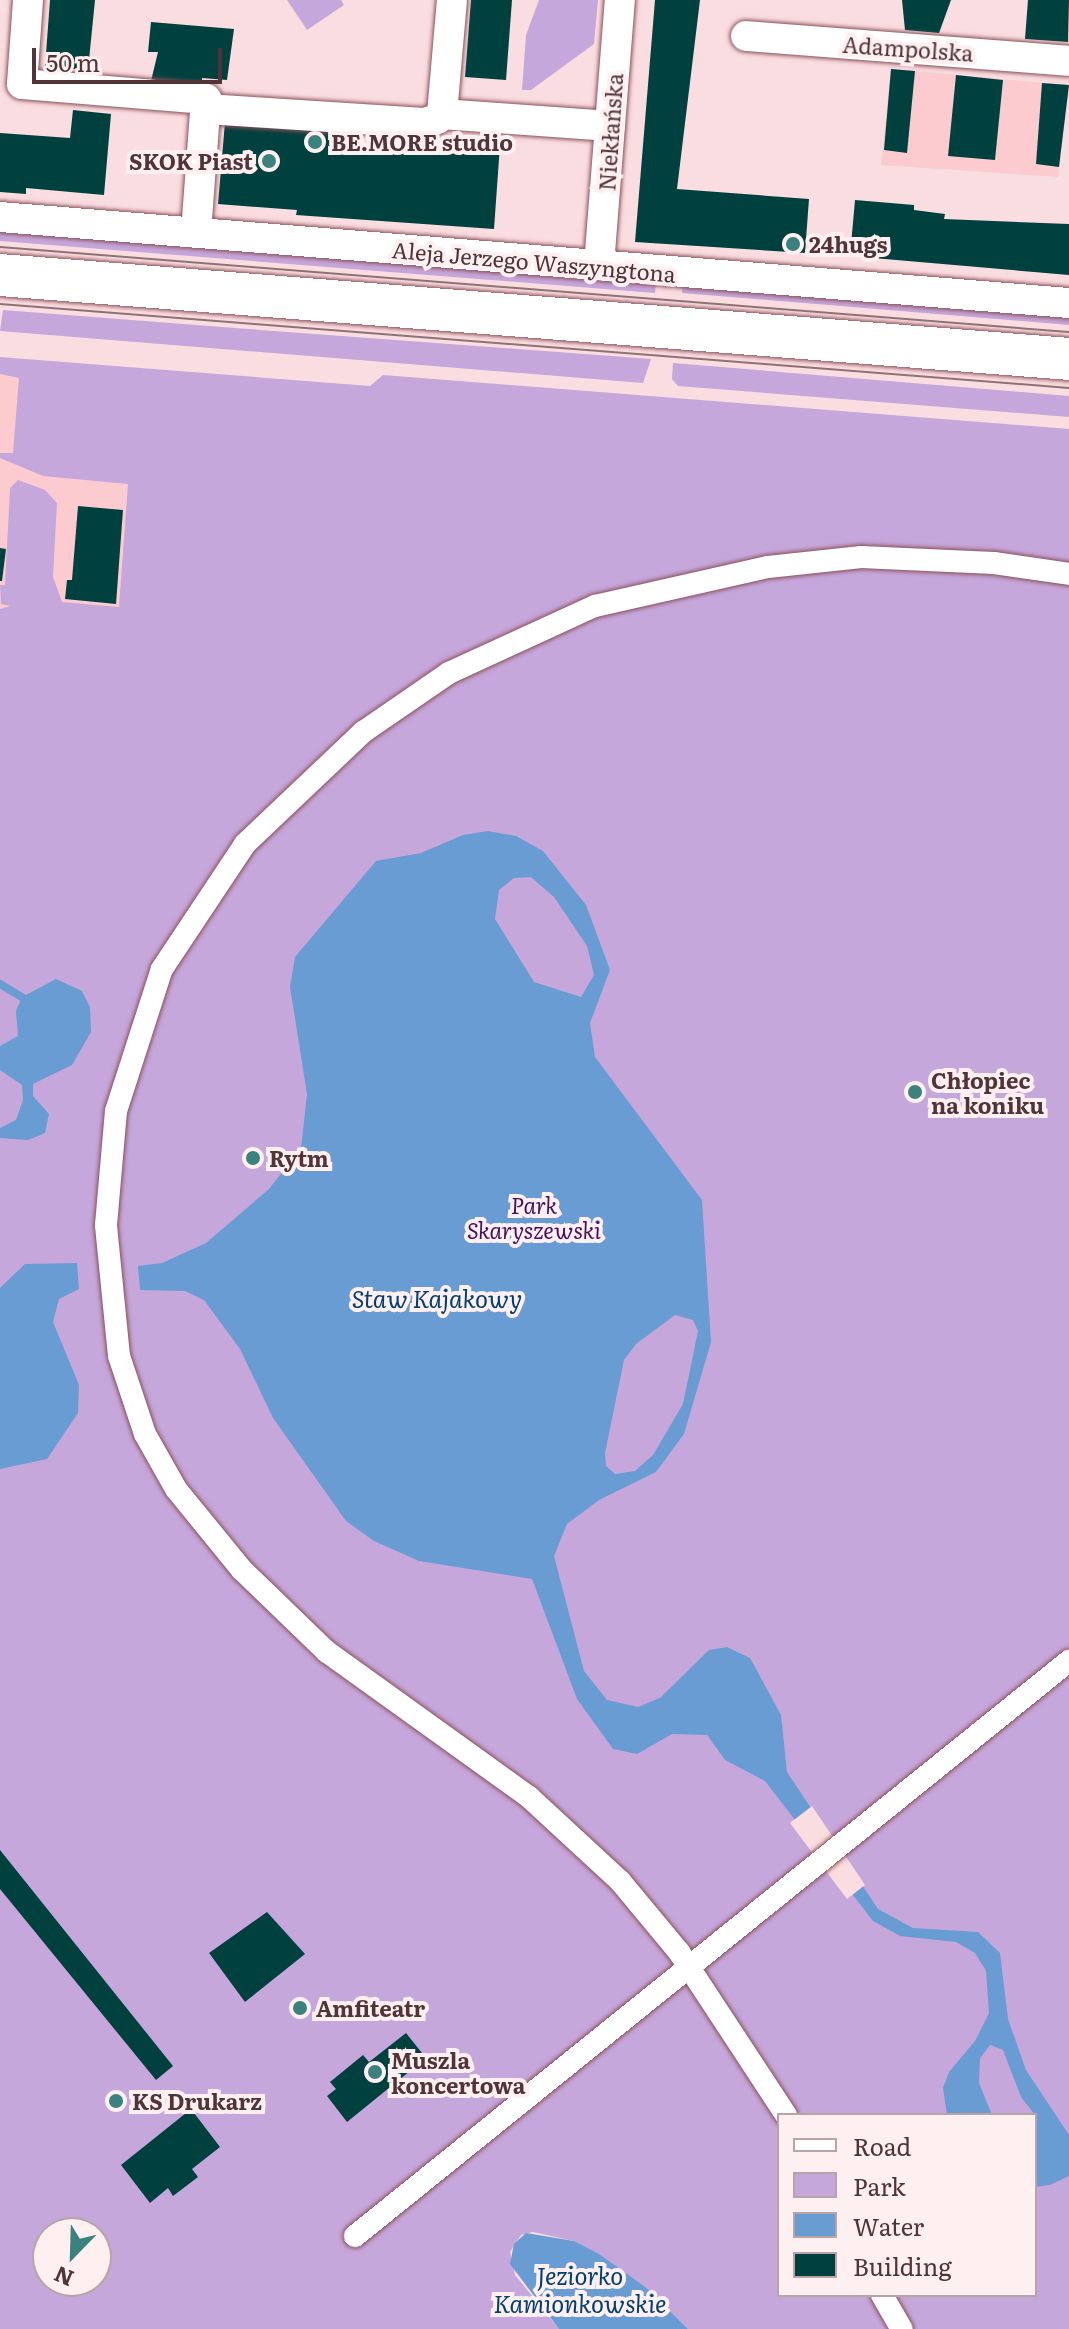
<!DOCTYPE html>
<html>
<head>
<meta charset="utf-8">
<style>
  body { margin:0 }
  #map { position:relative; width:1069px; height:2329px; overflow:hidden; background:#fadde0; font-family:Literata,serif }
  div>[style] { position:absolute }
  .built>* { inset:0; background:#fbcbd0 }
  .green>* { inset:0; background:#c6a7dc }
  .water>* { inset:0; background:#689cd3 }
  .pier>* { inset:0; background:#fadde0 }
  .stream>* { height:8px; margin:-4px; padding:0 4px; transform-origin:4px; border-radius:4px; background:#689cd3 }
  .building>* { inset:0; background:#00413f }
  .roads { filter:drop-shadow(0 0 2px #8c5059) drop-shadow(0 0 2px #8c5059) }
  .pedestrian>* { height:22px; margin:-11px; padding:0 11px; transform-origin:11px; border-radius:11px; background:#fff }
  .minor>* { height:30px; margin:-15px; padding:0 15px; transform-origin:15px; border-radius:15px; background:#fff }
  .secondary>* { height:42px; margin:-21px; padding:0 21px; transform-origin:21px; border-radius:21px; background:#fff }
  .tram>* { height:2px; margin:-1px; padding:0 1px; transform-origin:1px; border-radius:1px; background:#8e7275 }
  .dots>* { width:22px; height:22px; translate:-50% -50%; box-sizing:border-box; border:4px solid #feeff0; border-radius:50% }
  span { translate:-50% -50%; white-space:nowrap; text-align:center; line-height:1.15; -webkit-text-stroke:8px #feeff0; paint-order:stroke }
  .street-label { font-size:22px; color:#503438 }
  .poi-label { font-size:22px; color:#503438; font-weight:700 }
  .left { translate:0 -50%; text-align:left }
  .right { translate:-100% -50%; text-align:right }
  .park-label { font-size:22px; color:#43115d; font-style:italic }
  .water-label { font-size:24px; color:#024072; font-style:italic }
  .legend { position:absolute; left:777px; top:2113px; width:260px; height:184px; box-sizing:border-box; background:#feeff0; border:2px solid #b8a4a6; margin:0; padding:10px 14px; list-style:none; font-size:24px; color:#503438 }
  .legend li { display:flex; align-items:center; gap:16px; height:40px }
  .legend b { width:40px; border:2px solid #b8a4a6 }
  .north { position:absolute; left:32px; top:2217px; width:80px; height:80px; box-sizing:border-box; background:#feeff0; border:2px solid #b8a4a6; border-radius:50%; rotate:203deg; font-size:22px; font-weight:700; line-height:32px; text-align:center; color:#503438 }
  .north::after { content:''; display:block; margin:auto; width:28px; height:36px; background:#3b827f; clip-path:polygon(50% 0,100% 100%,50% 72%,0 100%) }
  .scale { position:absolute; left:32px; top:48px; width:190px; height:36px; box-sizing:border-box; border:4px solid #503438; border-top:0; padding-left:10px; font-size:24px; line-height:28px; white-space:nowrap; color:#503438; -webkit-text-stroke:6px #feeff0; paint-order:stroke }
</style>
</head>
<body>
<div id="map">
  <div class="built">
    <i style="clip-path:polygon(891px 69px,1066px 85px,1058px 177px,881px 165px)"></i>
    <i style="clip-path:polygon(0 357px,144px 480px,133px 620px,0 609px)"></i>
  </div>
  <div class="green">
    <i style="clip-path:polygon(287px 0,341px 0,344px 5px,307px 30px)"></i>
    <i style="clip-path:polygon(539px 0,598px 0,594px 44px,531px 90px,522px 90px,526px 35px)"></i>
    <i style="clip-path:polygon(0 228px,656px 282px,655px 293px,0 241px)"></i>
    <i style="clip-path:polygon(683px 283px,1069px 314px,1069px 325px,682px 293px)"></i>
    <i style="clip-path:polygon(3px 310px,248px 329px,651px 359px,643px 383px,0 331px)"></i>
    <i style="clip-path:polygon(evenodd,0 357px,370px 386px,383px 375px,1069px 429px,1069px 2329px,688px 2329px,648px 2289px,574px 2241px,533px 2232px,521px 2235px,510px 2252px,515px 2275px,559px 2329px,0 2329px,0 609px,10px 606px,1px 604px,0 585px,5px 585px,10px 488px,18px 480px,45px 490px,57px 503px,53px 577px,62px 602px,119px 607px,128px 484px,43px 476px,0 458px,0 453px,13px 453px,19px 378px,0 374px,0 357px,779px 2115px,1035px 2115px,1035px 2295px,779px 2295px,779px 2115px,0 357px,48px 2233px,96px 2233px,96px 2281px,48px 2281px,48px 2233px)"></i>
    <i style="clip-path:polygon(673px 363px,1069px 396px,1069px 417px,678px 386px,672px 379px)"></i>
  </div>
  <div class="water">
    <i style="clip-path:polygon(evenodd,488px 831px,516px 836px,543px 851px,586px 905px,610px 970px,590px 1023px,595px 1057px,702px 1200px,711px 1342px,684px 1434px,656px 1472px,599px 1500px,567px 1524px,554px 1556px,584px 1671px,607px 1700px,638px 1707px,660px 1698px,709px 1650px,727px 1647px,750px 1658px,781px 1715px,787px 1772px,878px 1909px,913px 1928px,978px 1932px,1000px 1953px,1008px 2019px,1026px 2070px,1069px 2135px,1069px 2176px,1050px 2185px,1035px 2187px,1035px 2115px,1021px 2097px,1003px 2050px,990px 2045px,980px 2058px,979px 2083px,992px 2115px,947px 2115px,943px 2088px,949px 2072px,975px 2041px,989px 2013px,986px 1971px,975px 1953px,956px 1942px,900px 1936px,873px 1921px,765px 1781px,725px 1760px,707px 1735px,672px 1734px,637px 1754px,613px 1749px,577px 1699px,532px 1579px,419px 1561px,374px 1541px,346px 1521px,273px 1418px,240px 1349px,204px 1300px,185px 1291px,140px 1290px,138px 1266px,162px 1263px,206px 1243px,269px 1189px,301px 1148px,307px 1094px,290px 987px,295px 957px,376px 861px,421px 853px,463px 835px,488px 831px,531px 877px,554px 897px,587px 946px,594px 975px,581px 997px,534px 982px,495px 919px,499px 890px,514px 878px,531px 877px,488px 831px,675px 1315px,693px 1320px,698px 1331px,683px 1404px,653px 1455px,635px 1471px,615px 1474px,606px 1466px,605px 1453px,624px 1360px,636px 1344px,675px 1315px)"></i>
    <i style="clip-path:polygon(56px 979px,82px 991px,90px 1007px,91px 1032px,72px 1065px,33px 1084px,33px 1096px,49px 1114px,45px 1133px,28px 1140px,0 1138px,0 1128px,16px 1120px,23px 1100px,22px 1085px,0 1070px,0 1046px,18px 1036px,16px 1011px,22px 997px)"></i>
    <i style="clip-path:polygon(77px 1263px,79px 1289px,59px 1299px,53px 1322px,79px 1385px,78px 1413px,47px 1459px,0 1469px,0 1288px,25px 1264px)"></i>
    <i style="clip-path:polygon(526px 2233px,574px 2241px,599px 2254px,648px 2289px,688px 2329px,559px 2329px,510px 2264px,514px 2244px)"></i>
  </div>
  <div class="pier">
    <i style="clip-path:polygon(812px 1806px,865px 1885px,847px 1899px,790px 1823px)"></i>
  </div>
  <div class="stream">
    <i style="left:0;top:984px;width:26px;rotate:31deg"></i>
  </div>
  <div class="building">
    <i style="clip-path:polygon(50px 0,95px 0,88px 70px,45px 67px)"></i>
    <i style="clip-path:polygon(471px 0,512px 0,506px 80px,465px 77px)"></i>
    <i style="clip-path:polygon(655px 0,700px 0,677px 189px,809px 199px,805px 253px,635px 242px)"></i>
    <i style="clip-path:polygon(902px 0,951px 0,939px 33px,905px 30px)"></i>
    <i style="clip-path:polygon(1028px 0,1069px 0,1068px 42px,1025px 39px)"></i>
    <i style="clip-path:polygon(151px 22px,234px 29px,227px 80px,202px 78px,202px 85px,151px 81px,158px 52px,148px 52px)"></i>
    <i style="clip-path:polygon(891px 69px,915px 71px,907px 153px,884px 150px)"></i>
    <i style="clip-path:polygon(956px 75px,1003px 80px,995px 160px,948px 156px)"></i>
    <i style="clip-path:polygon(1042px 83px,1069px 85px,1059px 167px,1036px 164px)"></i>
    <i style="clip-path:polygon(73px 110px,111px 114px,104px 195px,26px 188px,26px 194px,0 192px,0 133px,70px 138px)"></i>
    <i style="clip-path:polygon(225px 122px,330px 131px,329px 145px,403px 150px,404px 137px,500px 145px,494px 229px,296px 215px,297px 210px,218px 204px)"></i>
    <i style="clip-path:polygon(855px 200px,914px 205px,914px 210px,945px 214px,944px 219px,1069px 224px,1069px 275px,850px 256px)"></i>
    <i style="clip-path:polygon(78px 506px,123px 510px,116px 604px,65px 599px,67px 580px,72px 580px)"></i>
    <i style="clip-path:polygon(0 548px,6px 549px,2px 581px,0 581px)"></i>
    <i style="clip-path:polygon(0 1850px,173px 2066px,156px 2080px,0 1889px)"></i>
    <i style="clip-path:polygon(267px 1912px,305px 1954px,245px 2002px,209px 1953px)"></i>
    <i style="clip-path:polygon(406px 2033px,426px 2058px,347px 2122px,327px 2096px,336px 2089px,330px 2082px,363px 2055px,369px 2062px)"></i>
    <i style="clip-path:polygon(191px 2109px,220px 2147px,192px 2169px,198px 2177px,173px 2196px,168px 2188px,150px 2203px,121px 2165px)"></i>
  </div>
  <div class="roads">
    <div class="pedestrian">
      <i style="left:786px;top:2115px;width:195px;rotate:-123.3deg"></i>
      <i style="left:679px;top:1952px;width:92px;rotate:-129.7deg"></i>
      <i style="left:620px;top:1881px;width:124px;rotate:-137.3deg"></i>
      <i style="left:529px;top:1797px;width:249px;rotate:-144.3deg"></i>
      <i style="left:327px;top:1652px;width:118px;rotate:-136deg"></i>
      <i style="left:242px;top:1570px;width:104px;rotate:-129.2deg"></i>
      <i style="left:176px;top:1489px;width:63px;rotate:-119.4deg"></i>
      <i style="left:145px;top:1434px;width:82px;rotate:-108.4deg"></i>
      <i style="left:119px;top:1356px;width:132px;rotate:-95.7deg"></i>
      <i style="left:106px;top:1225px;width:114px;rotate:-85deg"></i>
      <i style="left:116px;top:1111px;width:149px;rotate:-72.1deg"></i>
      <i style="left:162px;top:969px;width:150px;rotate:-56.4deg"></i>
      <i style="left:245px;top:844px;width:163px;rotate:-43.5deg"></i>
      <i style="left:363px;top:732px;width:104px;rotate:-34.5deg"></i>
      <i style="left:449px;top:673px;width:161px;rotate:-24.7deg"></i>
      <i style="left:595px;top:606px;width:177px;rotate:-12.7deg"></i>
      <i style="left:768px;top:567px;width:94px;rotate:-6.1deg"></i>
      <i style="left:861px;top:557px;width:133px;rotate:2.6deg"></i>
      <i style="left:994px;top:563px;width:76px;rotate:8.3deg"></i>
      <i style="left:355px;top:2236px;width:917px;rotate:-38.85deg"></i>
      <i style="left:882px;top:2295px;width:39px;rotate:60deg"></i>
    </div>
    <div class="minor">
      <i style="left:28px;top:0;width:84px;rotate:94.1deg"></i>
      <i style="left:22px;top:84px;width:185px;rotate:4.7deg"></i>
      <i style="left:206px;top:99px;width:134px;rotate:94.3deg"></i>
      <i style="left:746px;top:36px;width:324px;rotate:4.4deg"></i>
      <i style="left:206px;top:109px;width:218px;rotate:3.7deg"></i>
      <i style="left:424px;top:123px;width:14px;rotate:-17deg"></i>
      <i style="left:437px;top:119px;width:7px;rotate:-45deg"></i>
      <i style="left:442px;top:114px;width:114px;rotate:-85deg"></i>
      <i style="left:442px;top:114px;width:168px;rotate:4.1deg"></i>
      <i style="left:0;top:217px;width:1072px;rotate:4.6deg"></i>
      <i style="left:599px;top:265px;width:266px;rotate:-85.5deg"></i>
    </div>
    <div class="secondary">
      <i style="left:0;top:275px;width:1072px;rotate:4.49deg"></i>
    </div>
  </div>
  <div class="tram">
    <i style="left:0;top:247px;width:1072px;rotate:4.55deg"></i>
    <i style="left:0;top:304px;width:1072px;rotate:4.49deg"></i>
  </div>
  <div class="dots">
    <i style="left:315px;top:142px;background:#3b827f"></i>
    <i style="left:269px;top:161px;background:#3b827f"></i>
    <i style="left:793px;top:244px;background:#3b827f"></i>
    <i style="left:915px;top:1092px;background:#3b827f"></i>
    <i style="left:253px;top:1158px;background:#3b827f"></i>
    <i style="left:300px;top:2008px;background:#3b827f"></i>
    <i style="left:375px;top:2072px;background:#3b827f"></i>
    <i style="left:116px;top:2101px;background:#3b827f"></i>
  </div>
  <div class="street-label">
    <span style="left:908px;top:48px;rotate:4deg">Adampolska</span>
    <span style="left:610px;top:132px;rotate:-86deg">Niekłańska</span>
    <span style="left:534px;top:261px;rotate:5deg">Aleja Jerzego Waszyngtona</span>
  </div>
  <div class="poi-label">
    <span class="left" style="left:331px;top:142px">BE.MORE studio</span>
    <span class="right" style="left:253px;top:161px">SKOK Piast</span>
    <span class="left" style="left:809px;top:244px">24hugs</span>
    <span class="left" style="left:931px;top:1092px">Chłopiec<br>na koniku</span>
    <span class="left" style="left:269px;top:1158px">Rytm</span>
    <span class="left" style="left:316px;top:2008px">Amfiteatr</span>
    <span class="left" style="left:391px;top:2072px">Muszla<br>koncertowa</span>
    <span class="left" style="left:132px;top:2101px">KS Drukarz</span>
  </div>
  <div class="park-label">
    <span style="left:534px;top:1217px">Park<br>Skaryszewski</span>
  </div>
  <div class="water-label">
    <span style="left:437px;top:1298px">Staw Kajakowy</span>
    <span style="left:580px;top:2289px">Jeziorko<br>Kamionkowskie</span>
  </div>
  <ul class="legend">
  <li><b style="height:10px;background:#fff"></b>Road</li>
  <li><b style="height:22px;background:#c6a7dc"></b>Park</li>
  <li><b style="height:22px;background:#689cd3"></b>Water</li>
  <li><b style="height:22px;background:#00413f"></b>Building</li>
  </ul>
  <div class="north">N</div>
  <div class="scale">50 m</div>
</div>
</body>
</html>
